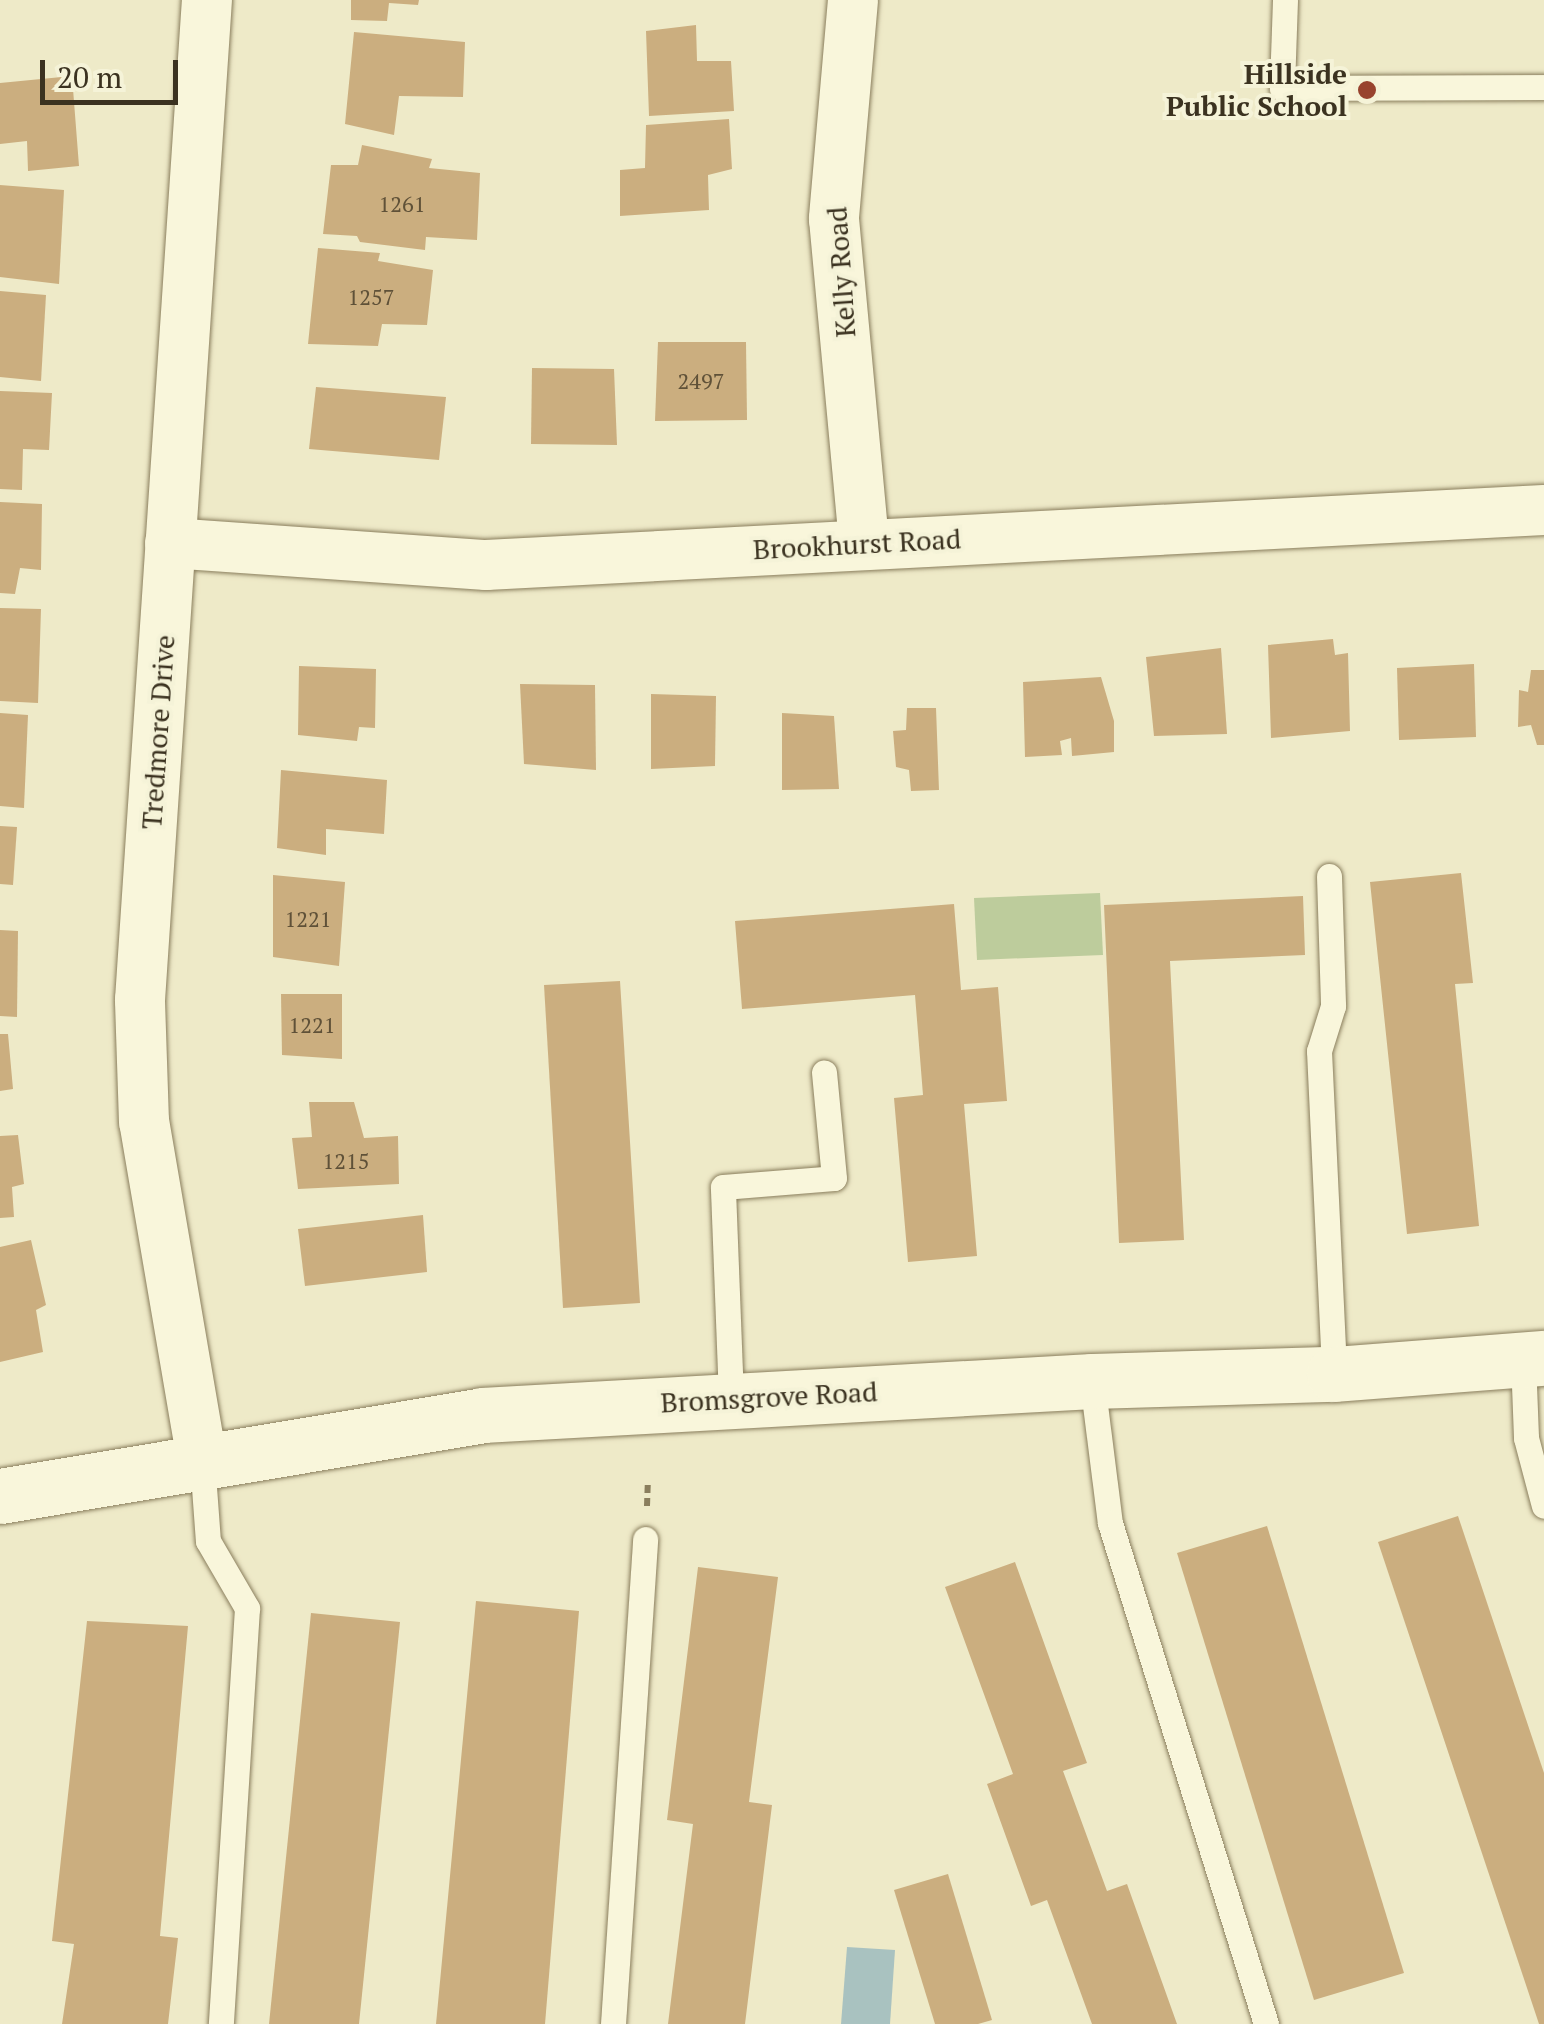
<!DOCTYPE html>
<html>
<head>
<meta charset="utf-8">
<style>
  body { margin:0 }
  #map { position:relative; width:1544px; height:2024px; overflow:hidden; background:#eeeac8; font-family:"PT Serif",serif }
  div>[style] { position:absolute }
  .green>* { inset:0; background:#bdcc9c }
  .water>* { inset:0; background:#a9c2c0 }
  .building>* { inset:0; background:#cbae7f }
  .path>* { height:6px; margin-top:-3px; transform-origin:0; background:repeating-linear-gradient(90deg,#8a7e5d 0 8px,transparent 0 13px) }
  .roads { filter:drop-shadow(0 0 2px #8a7e5d) drop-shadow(0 0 2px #8a7e5d) }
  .service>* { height:25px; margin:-12.5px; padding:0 12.5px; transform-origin:12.5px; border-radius:12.5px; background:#f9f6db }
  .minor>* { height:50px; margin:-25px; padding:0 25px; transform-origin:25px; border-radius:25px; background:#f9f6db }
  .tertiary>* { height:55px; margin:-27.5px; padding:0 27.5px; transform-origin:27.5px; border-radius:27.5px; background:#f9f6db }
  .dots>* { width:28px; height:28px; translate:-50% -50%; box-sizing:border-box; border:5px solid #f5f3d8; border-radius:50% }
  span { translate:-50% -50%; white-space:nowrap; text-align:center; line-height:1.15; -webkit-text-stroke:8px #f5f3d8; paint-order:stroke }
  .number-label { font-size:22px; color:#5f5138 }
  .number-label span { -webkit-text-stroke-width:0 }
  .poi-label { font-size:28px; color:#3b3220; font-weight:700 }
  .right { translate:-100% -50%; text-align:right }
  .street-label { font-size:28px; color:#3b3220 }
  .scale { position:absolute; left:40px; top:60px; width:138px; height:45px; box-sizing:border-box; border:5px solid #3b3220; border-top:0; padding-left:12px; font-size:30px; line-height:35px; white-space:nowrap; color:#3b3220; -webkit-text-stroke:8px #f5f3d8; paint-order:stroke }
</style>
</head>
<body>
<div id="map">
  <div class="green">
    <i style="clip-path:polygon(1100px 893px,1103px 955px,977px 960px,974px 898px)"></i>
  </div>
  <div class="water">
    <i style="clip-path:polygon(847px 1947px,895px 1950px,890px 2024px,841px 2024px)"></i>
  </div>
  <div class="building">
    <i style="clip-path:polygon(351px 0,419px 0,418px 5px,389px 3px,387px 21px,351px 20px)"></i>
    <i style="clip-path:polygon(696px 25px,697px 61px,731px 61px,734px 111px,649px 116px,646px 31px)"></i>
    <i style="clip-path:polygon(354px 32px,465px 42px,463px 97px,399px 96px,394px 135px,345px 124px)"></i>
    <i style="clip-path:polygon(72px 76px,79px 166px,28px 171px,27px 141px,0 144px,0 83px)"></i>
    <i style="clip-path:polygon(729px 119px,732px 169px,708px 175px,709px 210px,620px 216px,620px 170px,645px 168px,646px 125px)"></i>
    <i style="clip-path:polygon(362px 145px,432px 159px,429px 168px,480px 173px,477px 240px,426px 237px,425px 250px,360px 242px,357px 236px,323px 234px,331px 165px,358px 165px)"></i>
    <i style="clip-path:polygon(0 185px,64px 190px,59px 284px,0 277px)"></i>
    <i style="clip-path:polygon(318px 248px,380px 253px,378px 261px,433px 270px,427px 325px,382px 324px,378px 346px,308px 344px)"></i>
    <i style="clip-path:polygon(0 291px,46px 295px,41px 381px,0 377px)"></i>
    <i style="clip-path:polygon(658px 342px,746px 342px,747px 420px,655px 421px)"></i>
    <i style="clip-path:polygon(532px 368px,614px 369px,617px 445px,531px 444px)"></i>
    <i style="clip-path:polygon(316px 387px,446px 397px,439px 460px,309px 449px)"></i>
    <i style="clip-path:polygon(0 391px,52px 393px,49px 450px,23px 449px,22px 490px,0 489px)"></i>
    <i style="clip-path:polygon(0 502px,42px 504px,41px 570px,20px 568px,15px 594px,0 593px)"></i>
    <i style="clip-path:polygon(0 608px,41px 609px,38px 703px,0 701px)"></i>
    <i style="clip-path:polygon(1333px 639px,1335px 655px,1348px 653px,1350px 731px,1271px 738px,1268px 645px)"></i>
    <i style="clip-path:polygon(1221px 648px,1227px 734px,1154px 736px,1146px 657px)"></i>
    <i style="clip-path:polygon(1474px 664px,1476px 737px,1399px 740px,1397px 668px)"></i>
    <i style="clip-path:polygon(299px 666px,376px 669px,375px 728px,359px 727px,357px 741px,298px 735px)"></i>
    <i style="clip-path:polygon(1531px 670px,1544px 670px,1544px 745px,1537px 745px,1531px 725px,1518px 727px,1519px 690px,1528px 692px)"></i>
    <i style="clip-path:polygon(1101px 677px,1114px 721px,1114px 752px,1072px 756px,1071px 738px,1060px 741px,1062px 755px,1025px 757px,1023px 682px)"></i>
    <i style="clip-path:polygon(520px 684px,595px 685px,596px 770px,524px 764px)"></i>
    <i style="clip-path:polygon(651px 694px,716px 696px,715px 766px,651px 769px)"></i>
    <i style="clip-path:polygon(907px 708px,936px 708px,939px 790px,911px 791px,909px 770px,896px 767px,893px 731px,906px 730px)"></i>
    <i style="clip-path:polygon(0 713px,28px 715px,24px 808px,0 806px)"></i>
    <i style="clip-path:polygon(782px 713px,834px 716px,839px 789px,782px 790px)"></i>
    <i style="clip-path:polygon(281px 770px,387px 780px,384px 834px,326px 829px,326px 855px,277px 848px)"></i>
    <i style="clip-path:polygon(0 826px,17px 827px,13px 885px,0 884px)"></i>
    <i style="clip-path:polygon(1461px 873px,1473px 983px,1455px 984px,1479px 1226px,1407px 1234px,1370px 882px)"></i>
    <i style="clip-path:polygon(273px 875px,345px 882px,339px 966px,273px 957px)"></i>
    <i style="clip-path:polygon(1303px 896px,1305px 955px,1170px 961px,1184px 1240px,1119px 1243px,1104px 905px)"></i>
    <i style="clip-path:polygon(954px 904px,961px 990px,998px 987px,1007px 1101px,964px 1104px,977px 1256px,908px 1262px,894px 1098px,923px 1095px,915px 995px,742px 1009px,735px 921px)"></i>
    <i style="clip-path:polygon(0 930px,18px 931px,17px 1017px,0 1016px)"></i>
    <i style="clip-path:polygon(620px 981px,640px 1303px,563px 1308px,544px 985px)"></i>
    <i style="clip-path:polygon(281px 994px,342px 994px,342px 1059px,282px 1055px)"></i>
    <i style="clip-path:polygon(0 1034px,8px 1034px,13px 1089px,0 1091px)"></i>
    <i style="clip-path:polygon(309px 1102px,354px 1102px,364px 1138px,398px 1136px,399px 1184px,298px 1189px,292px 1138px,312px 1137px)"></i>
    <i style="clip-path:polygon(18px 1135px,24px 1184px,12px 1187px,14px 1217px,0 1218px,0 1136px)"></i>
    <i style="clip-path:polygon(423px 1215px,427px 1272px,305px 1286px,298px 1229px)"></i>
    <i style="clip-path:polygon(31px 1240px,46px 1305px,36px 1310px,43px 1352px,0 1362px,0 1247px)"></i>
    <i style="clip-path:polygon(1458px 1516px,1544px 1773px,1544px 2024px,1539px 2024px,1378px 1542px)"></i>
    <i style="clip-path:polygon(1267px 1526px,1404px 1973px,1314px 2000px,1177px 1553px)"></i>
    <i style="clip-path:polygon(1015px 1562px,1087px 1763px,1063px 1771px,1107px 1891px,1127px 1884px,1177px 2024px,1092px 2024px,1047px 1900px,1031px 1906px,987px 1784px,1013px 1774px,945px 1587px)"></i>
    <i style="clip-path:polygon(698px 1567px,778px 1577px,749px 1802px,772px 1805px,745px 2024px,668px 2024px,693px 1824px,667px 1820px)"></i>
    <i style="clip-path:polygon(476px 1601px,579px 1611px,545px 2024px,436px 2024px)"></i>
    <i style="clip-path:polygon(311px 1613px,400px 1622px,359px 2024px,269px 2024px)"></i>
    <i style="clip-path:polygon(87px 1621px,188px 1626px,160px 1936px,178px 1938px,168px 2024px,62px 2024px,74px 1944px,52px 1941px)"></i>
    <i style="clip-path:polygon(948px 1874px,992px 2020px,978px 2024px,935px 2024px,894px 1890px)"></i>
  </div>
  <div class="path">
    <i style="left:647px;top:1506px;width:24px;rotate:-88deg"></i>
  </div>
  <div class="roads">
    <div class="service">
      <i style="left:1285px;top:0;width:88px;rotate:92deg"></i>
      <i style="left:1282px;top:88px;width:262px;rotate:-0.2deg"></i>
      <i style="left:1329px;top:876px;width:130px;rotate:88.2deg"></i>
      <i style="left:1333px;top:1006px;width:47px;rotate:107.3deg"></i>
      <i style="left:1319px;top:1051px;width:323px;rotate:87.3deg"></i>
      <i style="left:1523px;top:1359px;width:79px;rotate:87.8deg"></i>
      <i style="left:1526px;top:1438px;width:70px;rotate:75.2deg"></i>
      <i style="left:1092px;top:1381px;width:143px;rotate:82.8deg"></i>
      <i style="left:1110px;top:1523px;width:525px;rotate:72.7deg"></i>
      <i style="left:731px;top:1398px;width:211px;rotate:-92.2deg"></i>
      <i style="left:723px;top:1187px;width:111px;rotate:-4.6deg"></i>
      <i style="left:834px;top:1178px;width:106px;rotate:-95.4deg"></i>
      <i style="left:202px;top:1460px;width:81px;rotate:85.8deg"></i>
      <i style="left:208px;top:1541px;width:78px;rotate:59.8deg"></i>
      <i style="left:247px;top:1608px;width:417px;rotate:93.6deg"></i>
      <i style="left:613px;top:2024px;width:486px;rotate:-86.2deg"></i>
    </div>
    <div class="minor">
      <i style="left:853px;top:0;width:220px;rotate:95deg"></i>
      <i style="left:834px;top:219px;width:325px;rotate:84.7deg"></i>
      <i style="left:170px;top:543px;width:317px;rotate:4deg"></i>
      <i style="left:486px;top:565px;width:1059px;rotate:-2.98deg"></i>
      <i style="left:202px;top:1460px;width:343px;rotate:-99.7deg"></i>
      <i style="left:144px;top:1122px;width:122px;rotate:-91.9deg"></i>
      <i style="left:140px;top:1000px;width:1002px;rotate:-86.17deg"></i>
    </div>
    <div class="tertiary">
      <i style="left:0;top:1496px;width:489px;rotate:-9.5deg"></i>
      <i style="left:482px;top:1415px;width:611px;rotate:-3.19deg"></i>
      <i style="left:1092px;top:1381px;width:242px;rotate:-1.7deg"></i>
      <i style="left:1334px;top:1374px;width:211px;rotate:-4.4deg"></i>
    </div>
  </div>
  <div class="dots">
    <i style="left:1367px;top:90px;background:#98432e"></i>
  </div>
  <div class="number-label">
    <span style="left:402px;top:204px">1261</span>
    <span style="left:371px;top:297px">1257</span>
    <span style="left:701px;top:381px">2497</span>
    <span style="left:308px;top:919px">1221</span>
    <span style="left:312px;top:1025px">1221</span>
    <span style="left:346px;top:1161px">1215</span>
  </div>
  <div class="poi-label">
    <span class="right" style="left:1347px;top:90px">Hillside<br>Public School</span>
  </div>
  <div class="street-label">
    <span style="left:841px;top:272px;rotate:-94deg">Kelly Road</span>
    <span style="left:857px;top:544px;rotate:-3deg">Brookhurst Road</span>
    <span style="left:158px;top:732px;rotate:-86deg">Tredmore Drive</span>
    <span style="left:769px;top:1397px;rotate:-3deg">Bromsgrove Road</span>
  </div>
  <div class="scale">20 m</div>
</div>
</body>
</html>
